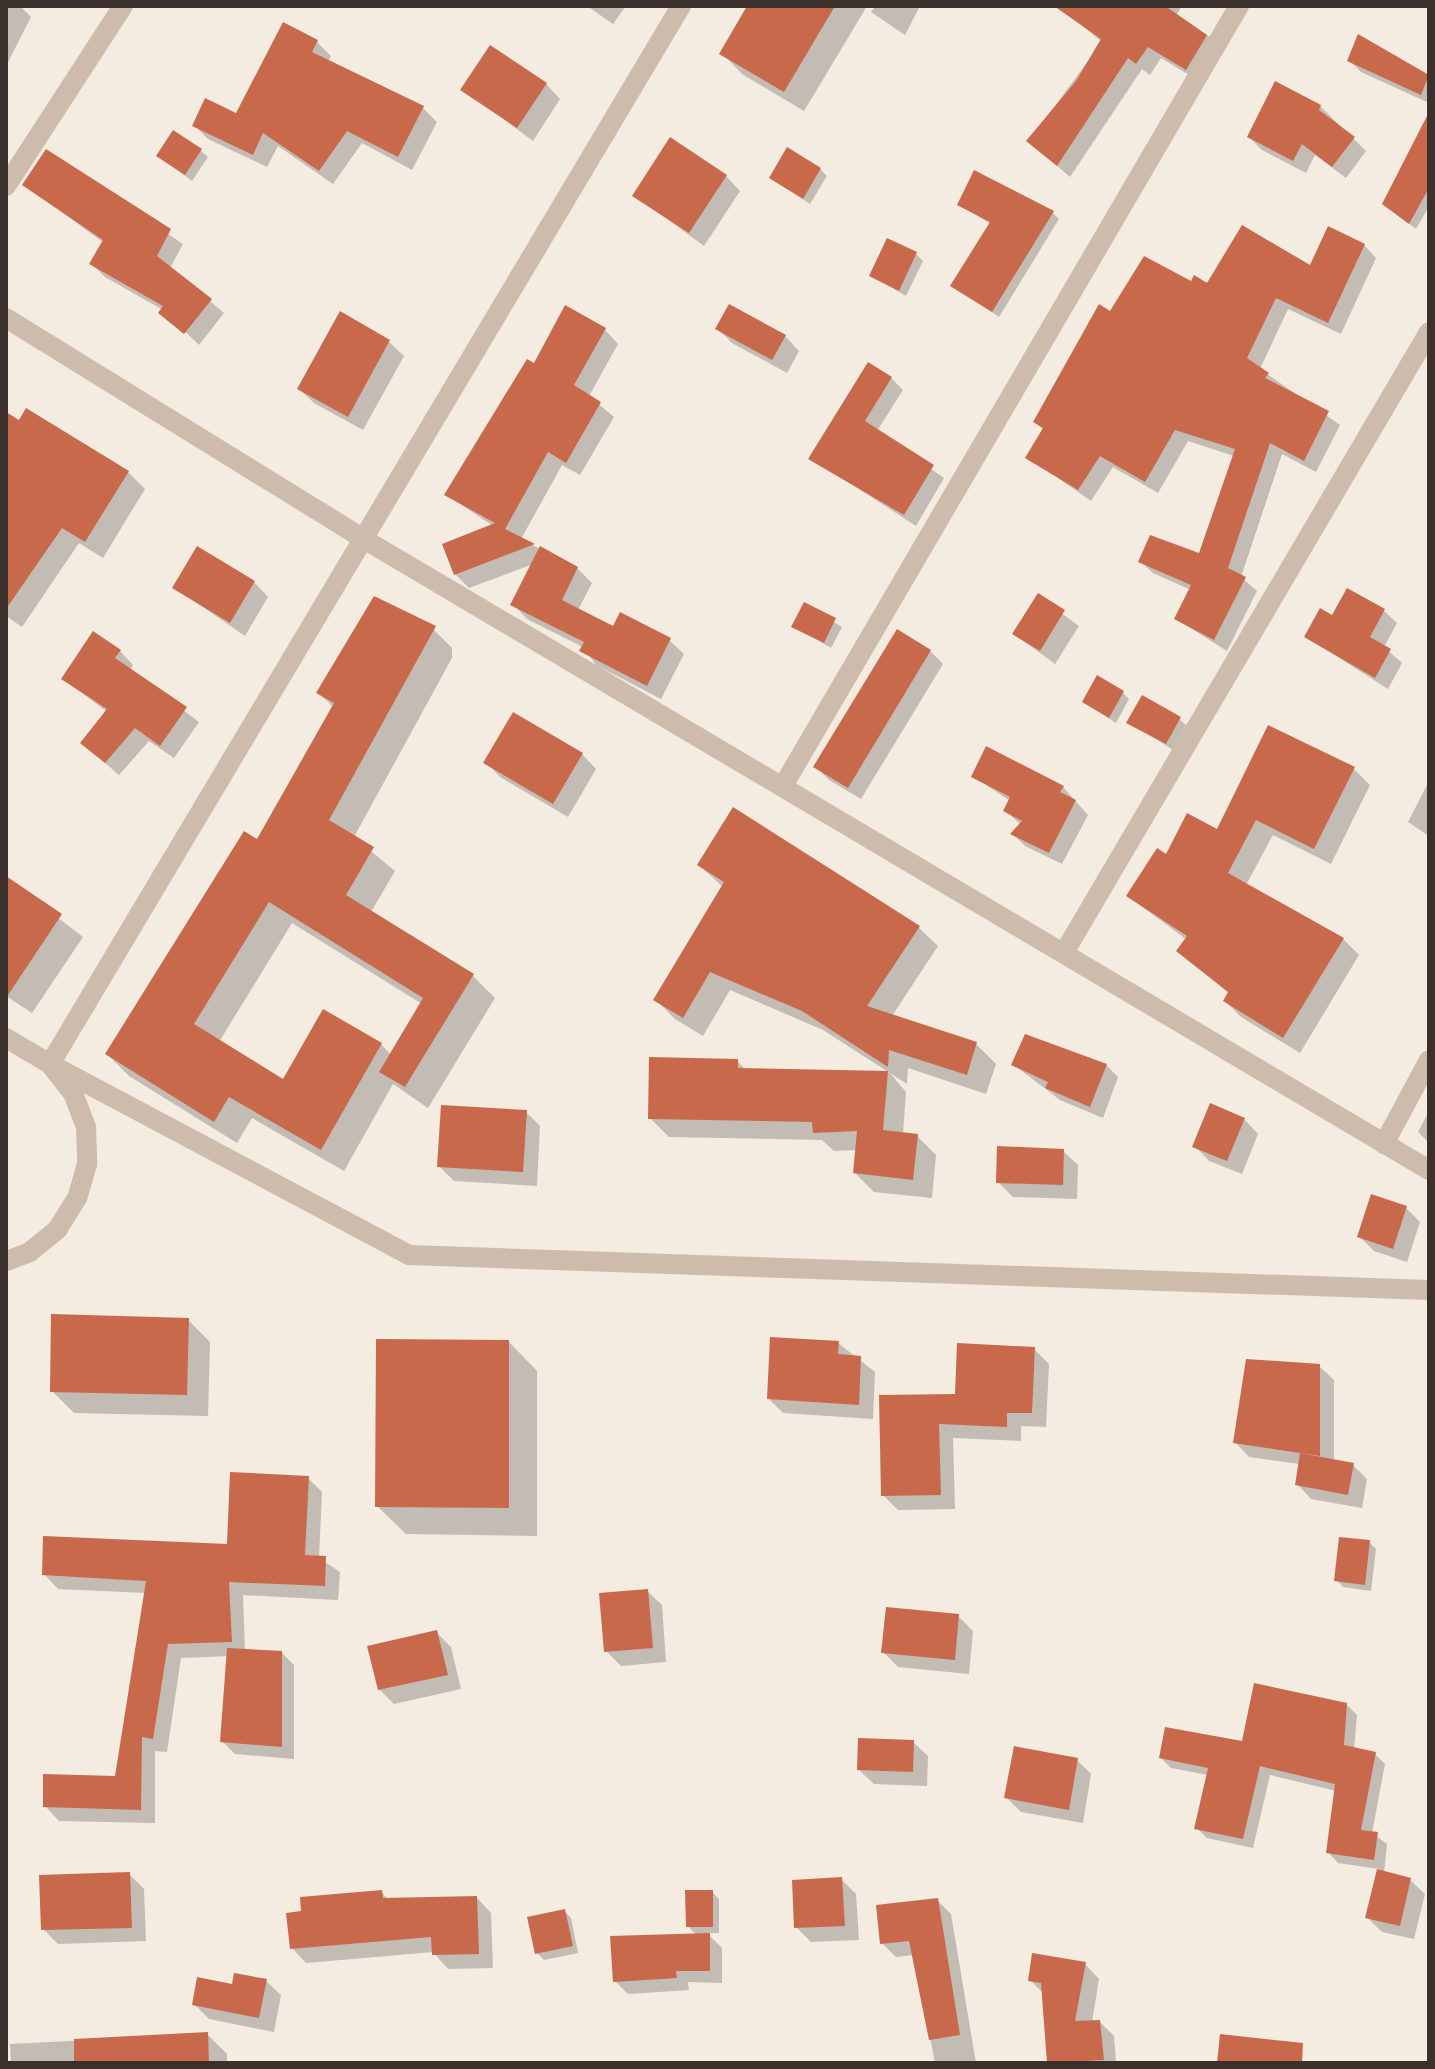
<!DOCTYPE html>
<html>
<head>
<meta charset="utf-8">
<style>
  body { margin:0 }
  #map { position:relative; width:1435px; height:2069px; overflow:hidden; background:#f4ebe1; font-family:Poppins,sans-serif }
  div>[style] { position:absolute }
  .shadow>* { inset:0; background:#0003 }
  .building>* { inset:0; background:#c8694b }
  .minor>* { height:20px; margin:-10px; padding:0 10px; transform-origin:10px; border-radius:10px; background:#cdbbac }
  span { translate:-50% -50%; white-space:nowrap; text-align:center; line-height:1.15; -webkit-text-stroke:8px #fbf5ee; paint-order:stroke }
  .frame { position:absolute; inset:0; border:8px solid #3b302b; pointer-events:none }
</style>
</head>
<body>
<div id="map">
  <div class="shadow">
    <i style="clip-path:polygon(6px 6px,20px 6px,31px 17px,6px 66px)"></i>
    <i style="clip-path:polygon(587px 6px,626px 6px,613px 24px)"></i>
    <i style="clip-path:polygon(749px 6px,867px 6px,804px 111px,742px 74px,722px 53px)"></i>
    <i style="clip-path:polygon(876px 6px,920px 6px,905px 35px,871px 12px)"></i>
    <i style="clip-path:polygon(1074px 6px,1182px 6px,1177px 14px,1221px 45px,1199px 81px,1161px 58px,1150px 75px,1142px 69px,1070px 177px,1029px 141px,1102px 42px,1068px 14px)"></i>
    <i style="clip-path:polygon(1359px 37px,1429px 77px,1429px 103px,1361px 72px,1349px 60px)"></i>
    <i style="clip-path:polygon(317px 42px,331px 56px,328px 62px,423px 108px,437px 122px,412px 170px,362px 143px,333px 184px,278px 146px,267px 167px,208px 139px,194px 125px,237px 116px)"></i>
    <i style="clip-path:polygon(546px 84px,560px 99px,533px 141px,463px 89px)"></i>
    <i style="clip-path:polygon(1320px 106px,1366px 151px,1346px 178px,1315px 155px,1306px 173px,1262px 150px,1249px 137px)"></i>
    <i style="clip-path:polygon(201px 151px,208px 157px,192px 181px,158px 156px)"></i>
    <i style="clip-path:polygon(46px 152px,183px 244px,170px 268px,224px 313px,199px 345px,163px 310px,105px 277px,92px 264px,104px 243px,25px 185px)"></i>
    <i style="clip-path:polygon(820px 169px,827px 176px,810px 204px,772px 178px)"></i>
    <i style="clip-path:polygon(1429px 172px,1429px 206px,1416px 229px,1391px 210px)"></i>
    <i style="clip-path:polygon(726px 176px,740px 191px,704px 246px,634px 195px)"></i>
    <i style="clip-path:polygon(959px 205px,1052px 212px,1059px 219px,999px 317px,953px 286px,991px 224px)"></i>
    <i style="clip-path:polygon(1364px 245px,1376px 258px,1341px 334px,1288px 309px,1260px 369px,1340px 425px,1316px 472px,1282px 454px,1241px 577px,1257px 591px,1227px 651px,1176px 619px,1191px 590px,1153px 573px,1140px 561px,1200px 555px,1234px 456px,1188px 441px,1158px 493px,1113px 467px,1091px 501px,1028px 457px,1044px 430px,1035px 422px,1110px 313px,1192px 284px,1311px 268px)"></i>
    <i style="clip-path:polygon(916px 254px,923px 261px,906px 296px,872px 276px)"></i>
    <i style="clip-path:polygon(718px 329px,785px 336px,799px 351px,787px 373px,732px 343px)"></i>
    <i style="clip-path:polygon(605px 330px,618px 344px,589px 396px,614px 417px,580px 475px,562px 465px,521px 539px,577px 568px,592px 583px,578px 610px,614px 629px,669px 640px,684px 654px,661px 699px,596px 665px,583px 647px,527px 619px,513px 604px,533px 564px,469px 588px,455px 574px,493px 526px,447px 495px,467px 457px,472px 460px,535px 366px)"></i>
    <i style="clip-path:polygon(389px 342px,404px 356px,363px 430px,314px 403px,299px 389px)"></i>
    <i style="clip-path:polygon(891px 378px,903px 390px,877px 431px,944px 478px,916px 526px,811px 458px)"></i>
    <i style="clip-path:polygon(6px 415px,128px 472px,145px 489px,103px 558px,79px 543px,22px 627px,6px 616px)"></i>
    <i style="clip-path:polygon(254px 582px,268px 597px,245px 636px,175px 588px)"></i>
    <i style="clip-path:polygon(1038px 596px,1079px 626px,1055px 664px,1014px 634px)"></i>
    <i style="clip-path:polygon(804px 604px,842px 627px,831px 648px,794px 626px)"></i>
    <i style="clip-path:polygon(1384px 611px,1397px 623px,1384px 647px,1402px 663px,1388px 689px,1306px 637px)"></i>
    <i style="clip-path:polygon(evenodd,429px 625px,452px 648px,452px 658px,354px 837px,395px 871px,371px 912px,473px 976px,495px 998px,428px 1108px,393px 1084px,344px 1171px,252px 1118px,237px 1143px,129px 1076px,107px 1054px,257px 841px,334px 708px,319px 693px,429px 625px,292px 923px,422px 1004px,391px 1055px,381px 1044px,284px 1082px,219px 1042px,292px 923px)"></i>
    <i style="clip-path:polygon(120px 651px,133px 665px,130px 670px,199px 722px,174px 758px,149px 741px,119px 775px,82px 743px,107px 712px,64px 679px)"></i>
    <i style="clip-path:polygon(930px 651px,943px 664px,861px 799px,829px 780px,816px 767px)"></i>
    <i style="clip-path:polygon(1122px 692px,1129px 699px,1116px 723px,1084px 702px)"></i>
    <i style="clip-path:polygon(1179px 719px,1186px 725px,1173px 750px,1129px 722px)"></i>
    <i style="clip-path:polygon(582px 754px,596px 769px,568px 817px,500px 777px,486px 762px)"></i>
    <i style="clip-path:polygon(1354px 769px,1370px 785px,1331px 864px,1273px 835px,1246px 885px,1343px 939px,1359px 955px,1300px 1053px,1241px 1017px,1225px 1001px,1230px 994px,1179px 951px,1187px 940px,1128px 896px,1167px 857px)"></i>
    <i style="clip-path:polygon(973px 776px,1063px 787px,1088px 815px,1062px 864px,1025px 846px,1013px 834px,1021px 825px,1005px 810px,1010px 801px)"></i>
    <i style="clip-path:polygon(1429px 781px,1429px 836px,1408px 822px)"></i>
    <i style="clip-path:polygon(699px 865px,918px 927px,938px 946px,892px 1016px,976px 1044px,996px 1064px,986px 1094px,908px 1068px,907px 1084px,823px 1030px,730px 990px,703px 1036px,675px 1019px,656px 1000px,723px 887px)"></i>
    <i style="clip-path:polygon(6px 878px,83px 937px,32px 1013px,6px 996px)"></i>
    <i style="clip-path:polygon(737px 1061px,746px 1070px,890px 1073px,906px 1092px,903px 1134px,917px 1136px,936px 1155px,932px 1198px,874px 1192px,855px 1173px,857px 1150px,834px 1151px,822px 1140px,669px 1137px,650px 1118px)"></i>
    <i style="clip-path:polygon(1014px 1065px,1106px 1065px,1118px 1077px,1103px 1118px,1060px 1100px)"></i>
    <i style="clip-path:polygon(1429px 1111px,1429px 1143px,1418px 1132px)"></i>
    <i style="clip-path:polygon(526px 1112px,540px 1126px,537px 1186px,454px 1181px,439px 1166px)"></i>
    <i style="clip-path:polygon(1244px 1119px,1258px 1134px,1242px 1174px,1209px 1161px,1195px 1146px)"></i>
    <i style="clip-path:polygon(1063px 1151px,1078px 1165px,1077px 1199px,1013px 1197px,998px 1182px)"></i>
    <i style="clip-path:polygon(1406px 1208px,1420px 1222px,1407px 1262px,1374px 1251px,1359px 1236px)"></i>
    <i style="clip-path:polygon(188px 1320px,210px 1342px,208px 1416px,74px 1413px,52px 1391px)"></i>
    <i style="clip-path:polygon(509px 1342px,537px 1371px,537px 1536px,406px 1534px,377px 1506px)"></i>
    <i style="clip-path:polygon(838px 1343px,875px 1372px,873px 1419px,783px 1413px,769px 1399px)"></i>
    <i style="clip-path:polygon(1034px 1349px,1049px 1364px,1046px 1427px,1021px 1426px,1021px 1441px,953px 1438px,955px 1509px,898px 1510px,883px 1495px,957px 1396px)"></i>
    <i style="clip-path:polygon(1319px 1366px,1334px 1380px,1334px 1462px,1353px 1465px,1367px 1479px,1362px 1508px,1311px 1499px,1297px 1484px,1300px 1464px,1249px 1457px,1235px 1442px)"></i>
    <i style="clip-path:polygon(308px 1478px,322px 1492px,319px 1558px,340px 1572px,338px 1600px,243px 1595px,245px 1651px,282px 1653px,294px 1665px,294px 1759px,235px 1754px,223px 1742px,229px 1656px,181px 1658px,167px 1752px,155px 1751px,155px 1823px,59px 1821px,45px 1806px,117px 1778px,146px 1593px,58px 1589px,44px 1574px,229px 1546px)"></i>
    <i style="clip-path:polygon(1369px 1542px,1376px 1549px,1371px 1591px,1343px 1587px,1337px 1580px)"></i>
    <i style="clip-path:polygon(647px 1591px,662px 1605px,666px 1662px,621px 1666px,606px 1651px)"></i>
    <i style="clip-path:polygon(958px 1616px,973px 1631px,969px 1674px,898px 1667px,883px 1652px)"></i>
    <i style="clip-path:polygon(436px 1632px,451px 1647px,461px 1689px,394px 1704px,379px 1689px)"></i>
    <i style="clip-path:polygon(1346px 1704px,1357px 1715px,1354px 1750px,1375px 1754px,1385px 1764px,1372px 1833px,1387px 1844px,1384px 1873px,1410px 1880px,1425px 1894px,1414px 1939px,1382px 1932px,1367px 1917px,1379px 1869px,1338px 1863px,1328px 1852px,1336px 1791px,1270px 1775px,1253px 1848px,1207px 1838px,1197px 1828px,1208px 1775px,1171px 1768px,1161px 1758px,1244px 1744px)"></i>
    <i style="clip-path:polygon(913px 1742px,928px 1756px,927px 1786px,874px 1784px,859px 1770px)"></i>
    <i style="clip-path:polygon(1077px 1760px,1091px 1774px,1083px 1823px,1021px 1812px,1006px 1797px)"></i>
    <i style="clip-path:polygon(129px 1874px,144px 1889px,146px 1941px,58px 1944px,43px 1929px)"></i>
    <i style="clip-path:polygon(841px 1879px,856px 1894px,859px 1940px,811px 1942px,796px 1927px)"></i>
    <i style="clip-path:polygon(381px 1892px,389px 1900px,477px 1898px,491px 1913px,493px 1968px,448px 1969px,433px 1952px,306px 1963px,292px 1948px)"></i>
    <i style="clip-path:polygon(712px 1892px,719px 1899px,719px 1933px,707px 1933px,722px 1948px,722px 1983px,688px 1982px,689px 1990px,628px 1994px,615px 1981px,697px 1936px,688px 1926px)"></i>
    <i style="clip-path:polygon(937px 1900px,951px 1914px,976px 2063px,935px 2063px,914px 1955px,896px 1957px,882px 1943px)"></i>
    <i style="clip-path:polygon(564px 1911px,571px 1918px,578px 1953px,544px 1960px,537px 1953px)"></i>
    <i style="clip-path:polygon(1085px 1964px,1099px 1979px,1092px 2022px,1100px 2022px,1114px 2036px,1116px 2063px,1049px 2063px,1044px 1994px,1030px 1980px)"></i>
    <i style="clip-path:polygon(266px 1981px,281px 1995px,274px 2032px,209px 2019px,194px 2004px,233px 1986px)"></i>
    <i style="clip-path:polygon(207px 2034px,227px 2054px,227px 2063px,11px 2063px,10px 2044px)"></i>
  </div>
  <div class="building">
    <i style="clip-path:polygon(747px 6px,835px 6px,784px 92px,719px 54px)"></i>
    <i style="clip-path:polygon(1054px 6px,1165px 6px,1207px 35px,1186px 70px,1148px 47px,1136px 64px,1128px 58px,1057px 166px,1026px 141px,1076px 81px,1101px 39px)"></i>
    <i style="clip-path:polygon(283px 22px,318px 40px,312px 52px,424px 106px,398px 157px,347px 131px,319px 171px,263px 133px,253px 155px,192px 126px,205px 98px,236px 113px)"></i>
    <i style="clip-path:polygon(1358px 34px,1429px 75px,1421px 95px,1347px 61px)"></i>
    <i style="clip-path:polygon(490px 45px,547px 83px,517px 128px,460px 90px)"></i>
    <i style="clip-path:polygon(1275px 81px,1321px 105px,1319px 110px,1355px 137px,1332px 167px,1302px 144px,1293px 161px,1247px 137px)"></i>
    <i style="clip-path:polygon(1429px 112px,1429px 188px,1409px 224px,1382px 204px)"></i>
    <i style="clip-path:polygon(173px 130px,202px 149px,185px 175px,156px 156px)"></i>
    <i style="clip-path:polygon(670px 137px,727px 175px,689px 233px,632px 196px)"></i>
    <i style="clip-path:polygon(787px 147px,821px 168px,803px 199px,769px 178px)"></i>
    <i style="clip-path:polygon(46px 149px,171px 229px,157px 256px,212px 299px,184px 334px,158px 313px,163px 306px,89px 264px,103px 240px,22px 185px)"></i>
    <i style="clip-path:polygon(974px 170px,1054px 211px,992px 312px,950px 286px,990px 222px,957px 205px)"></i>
    <i style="clip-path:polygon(1242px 225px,1310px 265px,1328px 226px,1365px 244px,1328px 323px,1276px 298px,1247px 358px,1269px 373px,1265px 378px,1329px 411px,1304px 461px,1270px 443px,1228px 568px,1246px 577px,1214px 640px,1174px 619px,1191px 585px,1138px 562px,1150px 535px,1199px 553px,1235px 449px,1175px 430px,1145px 482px,1100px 456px,1078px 490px,1025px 458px,1043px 428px,1033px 422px,1099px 304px,1110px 311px,1144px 256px,1191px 281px,1194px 275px,1207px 283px)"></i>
    <i style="clip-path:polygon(887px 238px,917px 252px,899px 291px,869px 276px)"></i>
    <i style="clip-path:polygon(729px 304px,786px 335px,772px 360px,715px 329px)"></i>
    <i style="clip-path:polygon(565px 305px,606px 328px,574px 385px,601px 402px,566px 463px,548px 452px,505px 529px,535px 544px,454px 575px,442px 544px,495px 523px,444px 495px,527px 359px,534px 363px)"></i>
    <i style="clip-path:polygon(340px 311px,390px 340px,348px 417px,297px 389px)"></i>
    <i style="clip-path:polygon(868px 362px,892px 377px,865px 421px,934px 465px,904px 515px,808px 459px)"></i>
    <i style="clip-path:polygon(26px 408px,129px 471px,85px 542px,62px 528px,6px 609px,6px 412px,19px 420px)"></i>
    <i style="clip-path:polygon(197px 546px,255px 581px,230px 623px,172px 588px)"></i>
    <i style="clip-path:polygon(540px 546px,578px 567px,562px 600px,613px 626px,620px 612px,671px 638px,647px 686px,579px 651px,584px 642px,510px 605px)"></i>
    <i style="clip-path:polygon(1347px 588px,1385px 609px,1370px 637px,1391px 649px,1375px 678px,1304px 637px,1320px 608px,1332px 615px)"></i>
    <i style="clip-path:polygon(1038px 593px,1065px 610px,1040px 651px,1012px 634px)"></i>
    <i style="clip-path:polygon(374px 596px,436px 626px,329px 820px,374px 847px,346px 895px,474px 974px,405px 1087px,379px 1072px,423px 998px,269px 902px,194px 1024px,283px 1079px,323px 1009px,382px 1043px,321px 1150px,229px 1097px,214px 1122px,105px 1054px,244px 831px,257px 839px,334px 703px,316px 693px)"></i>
    <i style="clip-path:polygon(804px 602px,836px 618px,824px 643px,791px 627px)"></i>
    <i style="clip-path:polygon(897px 629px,931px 650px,848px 788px,813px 767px)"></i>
    <i style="clip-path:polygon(93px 631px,121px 650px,115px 658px,187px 707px,160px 746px,135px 728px,105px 763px,80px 743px,107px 709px,61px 679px)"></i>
    <i style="clip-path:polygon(1097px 675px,1124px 691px,1109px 718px,1082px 702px)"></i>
    <i style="clip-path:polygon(1142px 695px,1181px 717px,1166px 744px,1126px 723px)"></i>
    <i style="clip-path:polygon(513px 712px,583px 753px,553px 804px,483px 763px)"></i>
    <i style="clip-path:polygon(1268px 725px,1355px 767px,1314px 849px,1256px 820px,1228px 873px,1344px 938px,1283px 1038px,1223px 1001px,1228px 992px,1176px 951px,1187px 936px,1126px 896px,1157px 848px,1166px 854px,1187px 813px,1217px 829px)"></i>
    <i style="clip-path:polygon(986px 746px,1064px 786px,1060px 792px,1076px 800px,1049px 853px,1010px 834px,1022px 821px,1003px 811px,1010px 797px,971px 777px)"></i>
    <i style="clip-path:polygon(733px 807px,920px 926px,867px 1006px,977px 1042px,967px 1075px,889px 1050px,888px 1067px,802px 1011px,710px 972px,683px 1018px,653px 1000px,724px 882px,697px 865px)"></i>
    <i style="clip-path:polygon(6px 876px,62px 914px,6px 998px)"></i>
    <i style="clip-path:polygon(1025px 1034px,1107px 1064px,1090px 1107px,1045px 1088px,1048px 1082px,1011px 1065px)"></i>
    <i style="clip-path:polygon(649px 1057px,738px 1059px,738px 1068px,888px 1071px,883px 1130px,918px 1134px,913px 1180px,853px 1173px,857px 1131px,813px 1133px,812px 1122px,648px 1119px)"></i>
    <i style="clip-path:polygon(1210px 1103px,1245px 1118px,1227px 1161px,1192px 1147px)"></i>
    <i style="clip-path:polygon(441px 1105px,527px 1110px,523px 1172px,437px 1167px)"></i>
    <i style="clip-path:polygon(997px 1146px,1064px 1149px,1063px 1185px,996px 1183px)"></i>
    <i style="clip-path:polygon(1371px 1194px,1407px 1206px,1393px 1249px,1357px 1237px)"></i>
    <i style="clip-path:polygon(51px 1314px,189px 1318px,187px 1395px,50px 1392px)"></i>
    <i style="clip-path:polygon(770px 1337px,839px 1341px,838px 1354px,861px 1356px,859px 1405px,767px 1399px)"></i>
    <i style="clip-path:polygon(376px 1339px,509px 1340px,509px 1508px,375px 1507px)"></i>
    <i style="clip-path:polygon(957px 1343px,1035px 1347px,1032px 1413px,1007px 1413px,1007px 1427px,939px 1424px,941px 1495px,881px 1496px,879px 1395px,955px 1394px)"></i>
    <i style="clip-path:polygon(1246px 1359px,1320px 1364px,1320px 1456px,1233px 1443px)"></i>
    <i style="clip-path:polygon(1300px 1453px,1354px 1463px,1348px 1495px,1295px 1485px)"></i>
    <i style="clip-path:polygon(230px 1472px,309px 1476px,305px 1555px,326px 1556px,325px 1586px,229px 1582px,232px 1642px,168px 1644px,153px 1739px,142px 1737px,141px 1810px,43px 1807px,43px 1774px,115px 1776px,146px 1581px,42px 1575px,43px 1536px,227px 1544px)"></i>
    <i style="clip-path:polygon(1339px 1537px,1370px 1540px,1365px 1585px,1334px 1581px)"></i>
    <i style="clip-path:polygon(648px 1589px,653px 1648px,604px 1652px,599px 1593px)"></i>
    <i style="clip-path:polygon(886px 1607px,959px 1614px,955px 1660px,881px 1653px)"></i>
    <i style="clip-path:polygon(437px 1630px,448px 1675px,378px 1690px,367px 1646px)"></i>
    <i style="clip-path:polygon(227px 1648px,282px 1651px,282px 1747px,220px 1742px)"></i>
    <i style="clip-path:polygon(1254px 1683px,1347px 1703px,1344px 1745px,1376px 1752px,1361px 1830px,1378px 1832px,1374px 1860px,1326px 1853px,1335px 1784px,1260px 1766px,1243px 1839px,1194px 1829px,1208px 1768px,1159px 1758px,1165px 1727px,1242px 1741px)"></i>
    <i style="clip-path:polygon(858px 1738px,914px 1740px,913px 1772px,857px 1770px)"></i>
    <i style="clip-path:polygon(1014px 1746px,1078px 1758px,1069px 1810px,1004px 1798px)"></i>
    <i style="clip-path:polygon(1377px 1869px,1411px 1878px,1400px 1926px,1365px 1918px)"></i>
    <i style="clip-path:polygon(130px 1872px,132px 1928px,41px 1930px,39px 1875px)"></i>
    <i style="clip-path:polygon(842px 1877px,845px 1926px,794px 1928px,792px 1880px)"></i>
    <i style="clip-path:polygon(382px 1890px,383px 1898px,477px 1896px,479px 1954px,432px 1955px,431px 1937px,290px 1949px,286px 1913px,301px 1911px,300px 1897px)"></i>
    <i style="clip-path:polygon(685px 1890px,713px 1890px,713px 1927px,686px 1927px)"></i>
    <i style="clip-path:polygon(938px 1898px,960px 2035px,929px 2040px,909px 1941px,880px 1944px,876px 1905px)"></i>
    <i style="clip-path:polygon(565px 1909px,573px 1946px,535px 1954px,527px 1917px)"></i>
    <i style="clip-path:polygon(710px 1933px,710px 1971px,676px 1971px,677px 1978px,613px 1982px,610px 1936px)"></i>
    <i style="clip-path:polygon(1032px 1953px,1086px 1962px,1075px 2021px,1100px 2020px,1104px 2060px,1047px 2063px,1041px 1983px,1028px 1981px)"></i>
    <i style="clip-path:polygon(234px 1973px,267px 1979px,259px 2018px,192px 2005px,197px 1977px,232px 1984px)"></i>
    <i style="clip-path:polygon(208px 2032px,209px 2063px,74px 2063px,74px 2039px)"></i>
    <i style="clip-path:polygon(1220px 2034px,1303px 2043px,1302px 2063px,1217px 2063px)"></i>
  </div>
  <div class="minor">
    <i style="left:681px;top:6px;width:1232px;rotate:120.81deg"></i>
    <i style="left:50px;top:1064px;width:407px;rotate:28deg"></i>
    <i style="left:409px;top:1255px;width:1021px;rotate:1.97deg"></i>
    <i style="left:6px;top:186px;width:215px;rotate:-57deg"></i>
    <i style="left:6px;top:318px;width:418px;rotate:31.7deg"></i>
    <i style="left:362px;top:538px;width:1240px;rotate:30.64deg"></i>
    <i style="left:783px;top:786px;width:904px;rotate:-59.69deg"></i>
    <i style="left:1065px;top:951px;width:718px;rotate:-59.54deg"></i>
    <i style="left:6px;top:1038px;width:51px;rotate:30.6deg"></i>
    <i style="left:50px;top:1064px;width:37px;rotate:52deg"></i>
    <i style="left:73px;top:1093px;width:36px;rotate:69deg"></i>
    <i style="left:86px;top:1127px;width:37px;rotate:88deg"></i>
    <i style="left:87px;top:1164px;width:35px;rotate:106deg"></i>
    <i style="left:77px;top:1198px;width:36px;rotate:122deg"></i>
    <i style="left:58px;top:1229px;width:36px;rotate:141deg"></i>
    <i style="left:30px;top:1252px;width:26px;rotate:159deg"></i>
    <i style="left:1384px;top:1144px;width:95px;rotate:-61.8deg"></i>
  </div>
  <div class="frame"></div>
</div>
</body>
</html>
